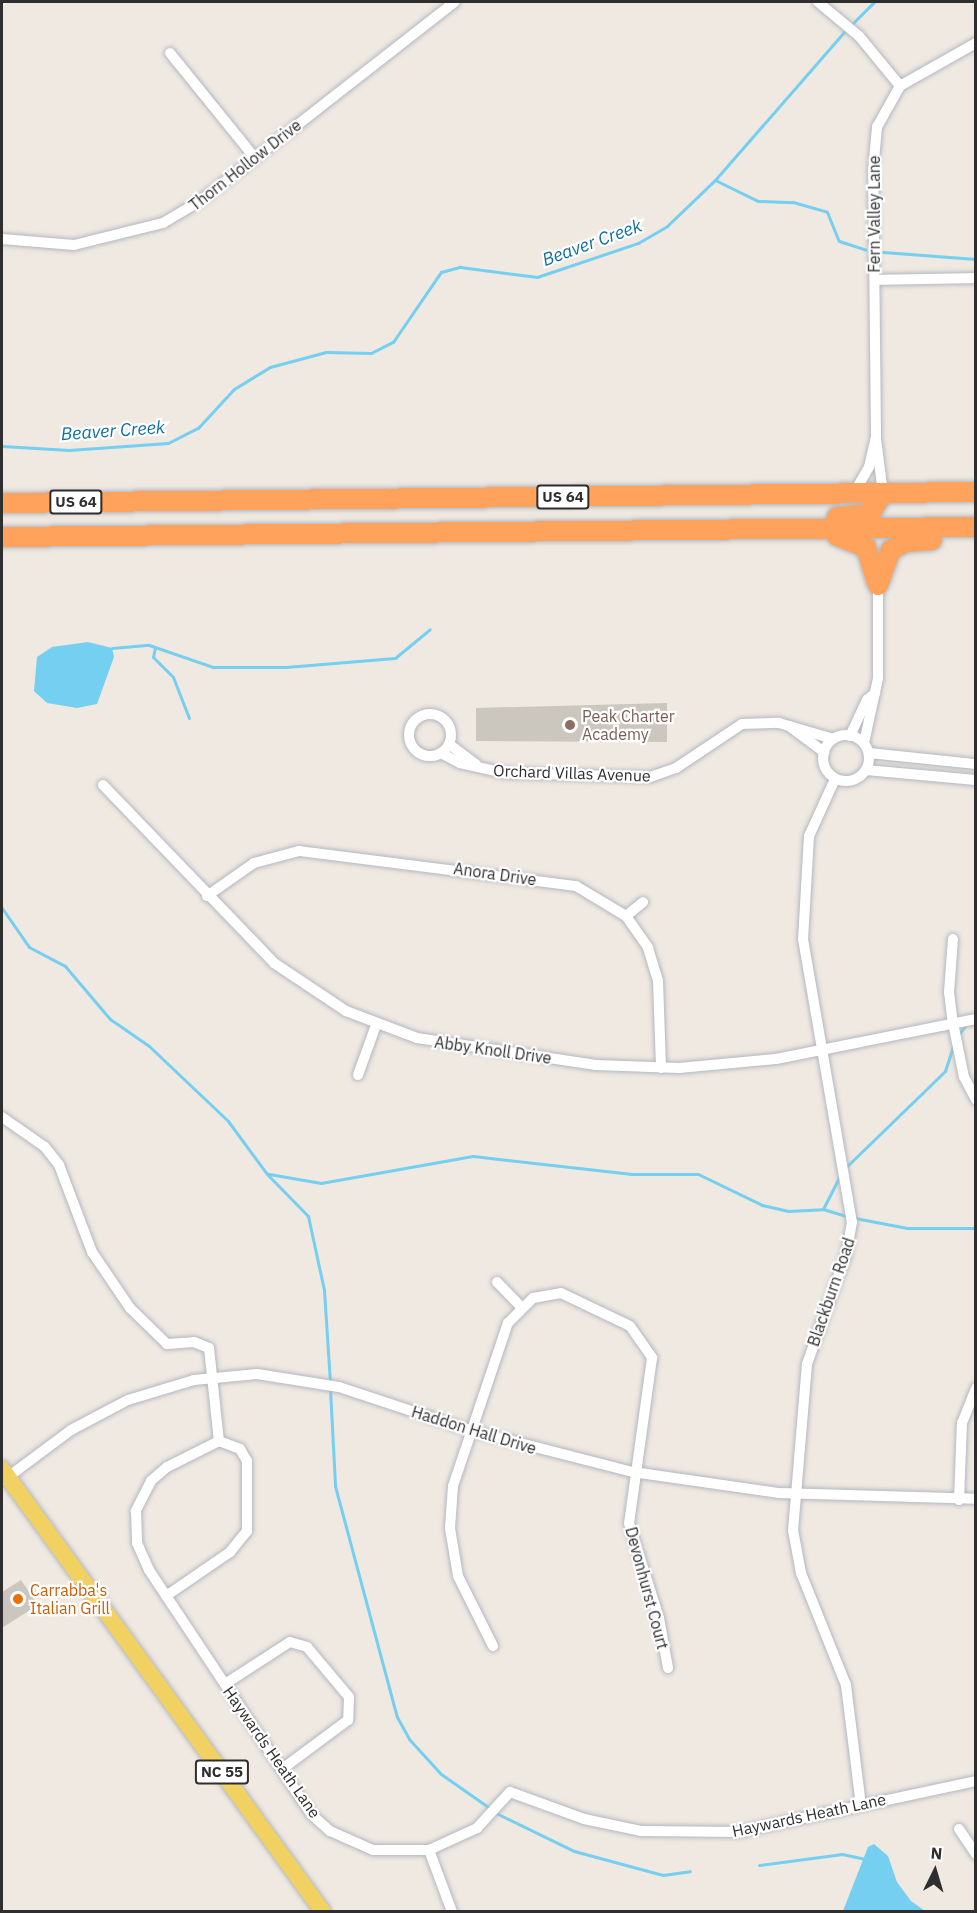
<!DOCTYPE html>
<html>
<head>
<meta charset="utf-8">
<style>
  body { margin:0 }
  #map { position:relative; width:977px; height:1913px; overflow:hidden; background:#efe9e1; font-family:"IBM Plex Sans",sans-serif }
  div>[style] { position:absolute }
  .water>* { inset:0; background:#75cff0 }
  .stream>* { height:3px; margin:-1.5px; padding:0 1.5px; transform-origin:1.5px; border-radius:1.5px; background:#75cff0 }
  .building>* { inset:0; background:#cbc7bf }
  .roads { filter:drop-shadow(0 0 2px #b4b7c1) drop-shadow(0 0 2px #b4b7c1) }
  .street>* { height:10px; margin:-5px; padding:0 5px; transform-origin:5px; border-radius:5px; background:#fff }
  .street>.ring { margin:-5px; padding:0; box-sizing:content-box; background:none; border:10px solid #fff; border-radius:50% }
  .primary>* { height:16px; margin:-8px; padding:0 8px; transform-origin:8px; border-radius:8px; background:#f2d163 }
  .highway>* { height:20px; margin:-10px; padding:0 10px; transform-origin:10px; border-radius:10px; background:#ffa35c }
  .dots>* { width:16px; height:16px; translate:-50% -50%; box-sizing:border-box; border:3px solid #fff; border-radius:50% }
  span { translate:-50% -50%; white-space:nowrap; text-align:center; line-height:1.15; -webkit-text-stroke:4.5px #fff; paint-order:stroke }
  .shield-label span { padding:2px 4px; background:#fff; border:2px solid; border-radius:4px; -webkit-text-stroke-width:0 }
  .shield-label { font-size:15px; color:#2e2e2e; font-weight:700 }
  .street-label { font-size:16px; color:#2e2e2e }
  .education-label { font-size:16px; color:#785e54 }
  .left { translate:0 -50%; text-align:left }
  .food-label { font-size:16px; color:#c56008 }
  .water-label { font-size:18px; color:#0d6fa3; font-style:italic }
  .frame { position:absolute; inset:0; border:3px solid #2e2e2e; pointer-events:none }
  .north { position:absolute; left:905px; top:1841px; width:60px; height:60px; -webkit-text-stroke:4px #fff; paint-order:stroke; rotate:5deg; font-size:16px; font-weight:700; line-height:24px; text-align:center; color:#2e2e2e }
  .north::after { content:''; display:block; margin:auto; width:21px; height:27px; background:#2e2e2e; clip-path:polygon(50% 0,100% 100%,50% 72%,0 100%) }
</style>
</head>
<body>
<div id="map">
  <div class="water">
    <i style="clip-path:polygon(88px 642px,112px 648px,114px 657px,97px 704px,77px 708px,47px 703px,34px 691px,37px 657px,52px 647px)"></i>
    <i style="clip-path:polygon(874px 1844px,888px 1856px,897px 1882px,911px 1901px,925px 1911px,843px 1911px,868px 1847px)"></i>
  </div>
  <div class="stream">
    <i style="left:851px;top:25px;width:33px;rotate:-45deg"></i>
    <i style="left:715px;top:180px;width:48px;rotate:26deg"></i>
    <i style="left:758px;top:201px;width:35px;rotate:2deg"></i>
    <i style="left:793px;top:202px;width:35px;rotate:16deg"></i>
    <i style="left:827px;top:212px;width:31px;rotate:68deg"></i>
    <i style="left:839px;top:241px;width:28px;rotate:18deg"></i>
    <i style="left:883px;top:252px;width:93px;rotate:4.3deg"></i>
    <i style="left:2px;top:446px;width:67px;rotate:3.4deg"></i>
    <i style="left:69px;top:450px;width:99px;rotate:-4deg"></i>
    <i style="left:168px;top:443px;width:34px;rotate:-27deg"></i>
    <i style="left:198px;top:428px;width:53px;rotate:-47.3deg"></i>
    <i style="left:234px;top:389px;width:42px;rotate:-31.4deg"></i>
    <i style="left:270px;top:367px;width:58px;rotate:-15deg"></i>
    <i style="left:326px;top:352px;width:45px;rotate:1.3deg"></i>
    <i style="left:371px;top:353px;width:25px;rotate:-27deg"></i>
    <i style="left:393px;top:342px;width:85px;rotate:-55.6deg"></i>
    <i style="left:441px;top:272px;width:20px;rotate:-15deg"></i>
    <i style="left:460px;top:267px;width:78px;rotate:7.4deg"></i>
    <i style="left:537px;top:277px;width:107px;rotate:-18.6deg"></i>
    <i style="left:638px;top:243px;width:34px;rotate:-30deg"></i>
    <i style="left:667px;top:226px;width:66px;rotate:-43.8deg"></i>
    <i style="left:715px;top:180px;width:199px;rotate:-48.9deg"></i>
    <i style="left:112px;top:648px;width:37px;rotate:-5deg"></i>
    <i style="left:149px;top:645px;width:68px;rotate:19deg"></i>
    <i style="left:213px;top:667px;width:73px"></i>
    <i style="left:286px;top:667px;width:109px;rotate:-4.7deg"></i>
    <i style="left:395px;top:658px;width:45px;rotate:-39.6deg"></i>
    <i style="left:155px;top:648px;width:9px;rotate:103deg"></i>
    <i style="left:153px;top:657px;width:28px;rotate:45deg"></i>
    <i style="left:173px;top:677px;width:44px;rotate:68.7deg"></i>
    <i style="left:2px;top:908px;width:47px;rotate:55.3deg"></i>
    <i style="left:29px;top:947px;width:41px;rotate:27.8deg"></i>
    <i style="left:65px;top:966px;width:70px;rotate:49.7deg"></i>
    <i style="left:110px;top:1019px;width:47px;rotate:34.7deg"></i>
    <i style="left:149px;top:1046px;width:109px;rotate:43.5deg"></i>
    <i style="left:228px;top:1121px;width:66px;rotate:53.7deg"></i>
    <i style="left:267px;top:1174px;width:59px;rotate:45.7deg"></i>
    <i style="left:308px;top:1216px;width:76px;rotate:77.8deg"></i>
    <i style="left:324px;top:1290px;width:92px;rotate:86.3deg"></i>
    <i style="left:958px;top:1036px;width:14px;rotate:-56deg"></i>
    <i style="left:845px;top:1168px;width:139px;rotate:-44.1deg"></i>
    <i style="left:945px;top:1071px;width:28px;rotate:-72deg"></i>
    <i style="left:269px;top:1174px;width:53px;rotate:9.8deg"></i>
    <i style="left:321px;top:1183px;width:154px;rotate:-10.1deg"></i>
    <i style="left:473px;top:1156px;width:160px;rotate:6.5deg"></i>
    <i style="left:632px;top:1174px;width:66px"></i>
    <i style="left:698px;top:1174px;width:71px;rotate:25.8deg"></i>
    <i style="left:762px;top:1205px;width:27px;rotate:13deg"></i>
    <i style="left:788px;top:1211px;width:35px;rotate:-3deg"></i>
    <i style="left:823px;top:1209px;width:27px;rotate:17deg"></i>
    <i style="left:823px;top:1209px;width:37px;rotate:-63deg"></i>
    <i style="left:855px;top:1218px;width:53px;rotate:10.9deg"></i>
    <i style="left:907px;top:1228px;width:69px"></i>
    <i style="left:330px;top:1389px;width:97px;rotate:87deg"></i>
    <i style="left:335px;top:1486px;width:239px;rotate:75deg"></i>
    <i style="left:397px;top:1717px;width:25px;rotate:61deg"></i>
    <i style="left:409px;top:1739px;width:47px;rotate:47.6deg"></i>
    <i style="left:441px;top:1774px;width:61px;rotate:35deg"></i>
    <i style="left:496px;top:1813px;width:87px;rotate:26deg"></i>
    <i style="left:574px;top:1851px;width:92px;rotate:15.1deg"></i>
    <i style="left:663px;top:1875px;width:27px;rotate:-8deg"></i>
    <i style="left:759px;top:1865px;width:84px;rotate:-7.5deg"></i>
    <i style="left:842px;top:1854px;width:25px;rotate:12deg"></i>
  </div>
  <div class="building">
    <i style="clip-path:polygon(667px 703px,667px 742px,476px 741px,476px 708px)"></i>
    <i style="clip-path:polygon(21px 1580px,38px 1605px,2px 1628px,2px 1592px)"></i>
  </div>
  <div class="roads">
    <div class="street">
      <i style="left:818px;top:2px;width:53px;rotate:39.7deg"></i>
      <i style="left:859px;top:36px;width:65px;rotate:50.6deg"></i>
      <i style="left:170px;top:53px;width:135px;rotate:51deg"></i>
      <i style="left:2px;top:239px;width:72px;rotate:4.8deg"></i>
      <i style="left:74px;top:245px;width:92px;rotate:-13.9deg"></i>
      <i style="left:163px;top:223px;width:43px;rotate:-30.7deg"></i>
      <i style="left:200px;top:201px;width:323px;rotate:-38deg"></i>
      <i style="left:875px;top:280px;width:101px;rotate:-1.1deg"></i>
      <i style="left:876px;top:439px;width:54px;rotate:82.6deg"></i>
      <i style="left:854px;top:493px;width:30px;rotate:-60deg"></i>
      <i style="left:869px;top:467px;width:32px;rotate:-77deg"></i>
      <i style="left:876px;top:436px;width:265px;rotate:-90.6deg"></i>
      <i style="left:873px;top:171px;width:44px;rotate:-84.8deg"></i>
      <i style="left:877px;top:127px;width:47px;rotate:-60.7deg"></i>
      <i style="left:900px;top:86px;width:87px;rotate:-29.5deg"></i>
      <i class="ring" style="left:409px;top:714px;width:32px;height:32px"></i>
      <i style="left:789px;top:726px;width:44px;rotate:36.6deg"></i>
      <i class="ring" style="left:823px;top:735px;width:36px;height:36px"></i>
      <i style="left:850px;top:736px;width:40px;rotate:-65deg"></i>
      <i style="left:867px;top:700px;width:11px;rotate:-41deg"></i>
      <i style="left:864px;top:743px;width:66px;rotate:-77.8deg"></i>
      <i style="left:878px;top:678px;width:93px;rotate:-90deg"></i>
      <i style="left:449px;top:744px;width:34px;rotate:37deg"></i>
      <i style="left:441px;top:753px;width:21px;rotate:28deg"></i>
      <i style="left:460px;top:763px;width:45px;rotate:12.8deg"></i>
      <i style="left:504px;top:773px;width:146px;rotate:1.6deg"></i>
      <i style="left:650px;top:777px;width:28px;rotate:-19deg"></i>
      <i style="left:676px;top:768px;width:79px;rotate:-33.7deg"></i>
      <i style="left:742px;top:724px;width:37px;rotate:-2deg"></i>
      <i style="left:779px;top:723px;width:56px;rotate:16.5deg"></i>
      <i style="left:869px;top:753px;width:108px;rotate:5.9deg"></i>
      <i style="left:866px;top:770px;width:110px;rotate:5.2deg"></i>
      <i style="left:835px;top:779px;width:63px;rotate:114.5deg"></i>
      <i style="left:809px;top:836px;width:103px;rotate:93.3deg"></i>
      <i style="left:803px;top:939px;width:287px;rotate:80.2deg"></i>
      <i style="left:852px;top:1222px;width:34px;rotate:100deg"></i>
      <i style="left:846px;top:1255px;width:116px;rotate:109.7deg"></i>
      <i style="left:807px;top:1364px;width:167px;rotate:94.8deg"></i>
      <i style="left:793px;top:1530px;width:44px;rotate:79.5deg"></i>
      <i style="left:801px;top:1573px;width:121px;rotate:68.1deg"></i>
      <i style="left:846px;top:1685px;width:121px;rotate:82.9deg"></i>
      <i style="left:103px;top:785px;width:247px;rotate:46.1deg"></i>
      <i style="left:274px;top:963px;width:87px;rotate:33.7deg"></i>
      <i style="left:346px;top:1011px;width:76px;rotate:20.8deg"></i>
      <i style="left:417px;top:1038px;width:181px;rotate:8.6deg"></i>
      <i style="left:596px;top:1065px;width:83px;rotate:2.1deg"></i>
      <i style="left:679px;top:1068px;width:97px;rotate:-5.3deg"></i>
      <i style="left:776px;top:1059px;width:204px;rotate:-11.3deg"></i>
      <i style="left:207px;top:896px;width:57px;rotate:-35.1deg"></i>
      <i style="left:254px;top:863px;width:47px;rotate:-14.9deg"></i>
      <i style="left:299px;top:851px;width:279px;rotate:7.2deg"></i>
      <i style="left:576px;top:886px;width:58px;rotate:31deg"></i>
      <i style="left:626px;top:916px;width:39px;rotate:55deg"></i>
      <i style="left:648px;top:948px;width:34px;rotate:73deg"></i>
      <i style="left:658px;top:981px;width:87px;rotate:88deg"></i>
      <i style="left:626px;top:916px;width:22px;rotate:-39deg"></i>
      <i style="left:953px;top:939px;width:53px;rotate:94.3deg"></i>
      <i style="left:949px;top:992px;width:31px;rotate:83deg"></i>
      <i style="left:953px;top:1023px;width:55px;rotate:78.5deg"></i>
      <i style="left:964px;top:1077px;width:26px;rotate:62deg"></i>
      <i style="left:358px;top:1075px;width:53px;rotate:-70.2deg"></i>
      <i style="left:2px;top:1117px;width:52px;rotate:34.9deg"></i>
      <i style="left:45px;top:1147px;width:23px;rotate:52deg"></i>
      <i style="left:59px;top:1165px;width:93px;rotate:69.2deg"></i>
      <i style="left:92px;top:1252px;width:68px;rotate:55.8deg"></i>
      <i style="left:130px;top:1308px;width:52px;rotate:44.2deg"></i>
      <i style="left:167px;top:1344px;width:27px;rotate:-4deg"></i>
      <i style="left:194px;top:1342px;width:16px;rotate:22deg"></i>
      <i style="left:209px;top:1348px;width:94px;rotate:83.9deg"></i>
      <i style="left:219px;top:1441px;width:58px;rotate:153.4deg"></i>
      <i style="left:167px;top:1467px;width:21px;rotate:139deg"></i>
      <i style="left:151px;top:1481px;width:34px;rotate:117deg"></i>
      <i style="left:136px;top:1511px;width:32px;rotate:88deg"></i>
      <i style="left:137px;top:1543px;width:30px;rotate:66deg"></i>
      <i style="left:149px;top:1570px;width:293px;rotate:56.4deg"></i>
      <i style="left:311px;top:1814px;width:25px;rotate:42deg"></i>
      <i style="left:330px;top:1831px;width:47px;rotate:23.8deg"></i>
      <i style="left:373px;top:1850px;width:56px"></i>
      <i style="left:429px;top:1850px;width:53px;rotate:-24.6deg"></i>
      <i style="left:477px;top:1828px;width:49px;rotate:-47.5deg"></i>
      <i style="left:510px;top:1792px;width:79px;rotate:20deg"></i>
      <i style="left:584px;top:1819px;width:58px;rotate:11.9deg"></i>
      <i style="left:641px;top:1831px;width:97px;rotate:0.6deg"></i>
      <i style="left:738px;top:1832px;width:243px;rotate:-12.1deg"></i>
      <i style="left:497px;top:1282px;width:33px;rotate:46deg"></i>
      <i style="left:4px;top:1480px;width:84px;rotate:-36.7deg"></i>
      <i style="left:71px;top:1430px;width:64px;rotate:-27.8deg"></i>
      <i style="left:128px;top:1400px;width:69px;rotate:-16.9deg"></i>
      <i style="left:194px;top:1380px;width:63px;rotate:-5.4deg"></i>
      <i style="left:257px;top:1374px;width:83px;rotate:9deg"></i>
      <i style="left:339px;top:1387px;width:137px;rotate:18.3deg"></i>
      <i style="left:469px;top:1430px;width:169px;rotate:14.4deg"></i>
      <i style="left:633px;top:1472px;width:148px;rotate:8.2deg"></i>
      <i style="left:779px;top:1493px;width:197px;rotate:1.7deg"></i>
      <i style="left:959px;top:1500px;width:77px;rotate:-87.8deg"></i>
      <i style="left:962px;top:1423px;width:38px;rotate:-68deg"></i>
      <i style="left:166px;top:1596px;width:78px;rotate:-34.5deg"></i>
      <i style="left:230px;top:1552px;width:27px;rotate:-51deg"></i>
      <i style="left:247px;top:1531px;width:70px;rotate:-90deg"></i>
      <i style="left:247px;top:1461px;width:14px;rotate:-120deg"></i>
      <i style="left:240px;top:1449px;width:22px;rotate:-159deg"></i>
      <i style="left:493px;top:1646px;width:78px;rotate:-116.6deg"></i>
      <i style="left:458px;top:1576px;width:49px;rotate:-99.5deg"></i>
      <i style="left:450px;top:1528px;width:42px;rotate:-85.9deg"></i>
      <i style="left:453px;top:1486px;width:172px;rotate:-71.4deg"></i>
      <i style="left:508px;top:1323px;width:35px;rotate:-45deg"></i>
      <i style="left:533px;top:1298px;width:28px;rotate:-10deg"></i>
      <i style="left:561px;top:1293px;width:76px;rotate:25.6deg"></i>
      <i style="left:630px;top:1326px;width:39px;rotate:55deg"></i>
      <i style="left:652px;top:1358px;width:167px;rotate:97.9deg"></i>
      <i style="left:629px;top:1523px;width:100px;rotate:72.5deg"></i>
      <i style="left:659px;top:1618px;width:51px;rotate:79.8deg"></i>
      <i style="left:225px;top:1684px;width:77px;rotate:-32.9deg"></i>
      <i style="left:290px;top:1642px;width:18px;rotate:16deg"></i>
      <i style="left:307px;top:1647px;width:65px;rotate:50deg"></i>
      <i style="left:349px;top:1697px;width:23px;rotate:92deg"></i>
      <i style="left:348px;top:1720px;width:82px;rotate:143.4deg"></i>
      <i style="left:959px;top:1829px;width:30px;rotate:56deg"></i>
      <i style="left:429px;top:1850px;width:66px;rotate:69.6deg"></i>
    </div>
    <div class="primary">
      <i style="left:2px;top:1469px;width:547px;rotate:54.07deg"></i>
    </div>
    <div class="highway">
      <i style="left:2px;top:503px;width:974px;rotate:-0.65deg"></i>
      <i style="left:837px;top:517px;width:33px;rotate:-5deg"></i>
      <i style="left:870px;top:514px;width:25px;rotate:-58deg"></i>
      <i style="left:837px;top:536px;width:31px;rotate:21deg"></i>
      <i style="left:866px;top:547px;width:37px;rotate:73deg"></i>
      <i style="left:2px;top:537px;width:974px;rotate:-0.59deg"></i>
      <i style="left:878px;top:585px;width:37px;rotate:-70deg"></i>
      <i style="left:891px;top:550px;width:17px;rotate:-28deg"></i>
      <i style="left:906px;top:542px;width:26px;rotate:-4deg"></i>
    </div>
  </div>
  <div class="dots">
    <i style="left:570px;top:725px;background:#8d6e63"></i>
    <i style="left:18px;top:1599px;background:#e8710a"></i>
  </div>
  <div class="shield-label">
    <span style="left:563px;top:497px">US 64</span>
    <span style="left:76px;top:502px">US 64</span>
    <span style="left:222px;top:1772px">NC 55</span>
  </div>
  <div class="street-label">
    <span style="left:245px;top:165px;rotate:-38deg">Thorn Hollow Drive</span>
    <span style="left:874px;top:214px;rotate:-90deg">Fern Valley Lane</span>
    <span style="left:572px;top:773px;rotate:2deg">Orchard Villas Avenue</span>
    <span style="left:495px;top:874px;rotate:8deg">Anora Drive</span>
    <span style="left:493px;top:1050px;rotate:8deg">Abby Knoll Drive</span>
    <span style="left:831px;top:1292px;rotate:-71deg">Blackburn Road</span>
    <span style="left:474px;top:1430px;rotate:17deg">Haddon Hall Drive</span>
    <span style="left:647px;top:1588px;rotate:75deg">Devonhurst Court</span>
    <span style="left:272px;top:1752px;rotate:55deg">Haywards Heath Lane</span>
    <span style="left:809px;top:1815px;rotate:-12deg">Haywards Heath Lane</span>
  </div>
  <div class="education-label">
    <span class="left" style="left:582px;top:725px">Peak Charter<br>Academy</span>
  </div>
  <div class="food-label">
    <span class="left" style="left:30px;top:1599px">Carrabba's<br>Italian Grill</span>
  </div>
  <div class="water-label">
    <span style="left:592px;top:243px;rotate:-20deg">Beaver Creek</span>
    <span style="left:113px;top:431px;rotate:-4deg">Beaver Creek</span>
  </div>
  <div class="frame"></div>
  <div class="north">N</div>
</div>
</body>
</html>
